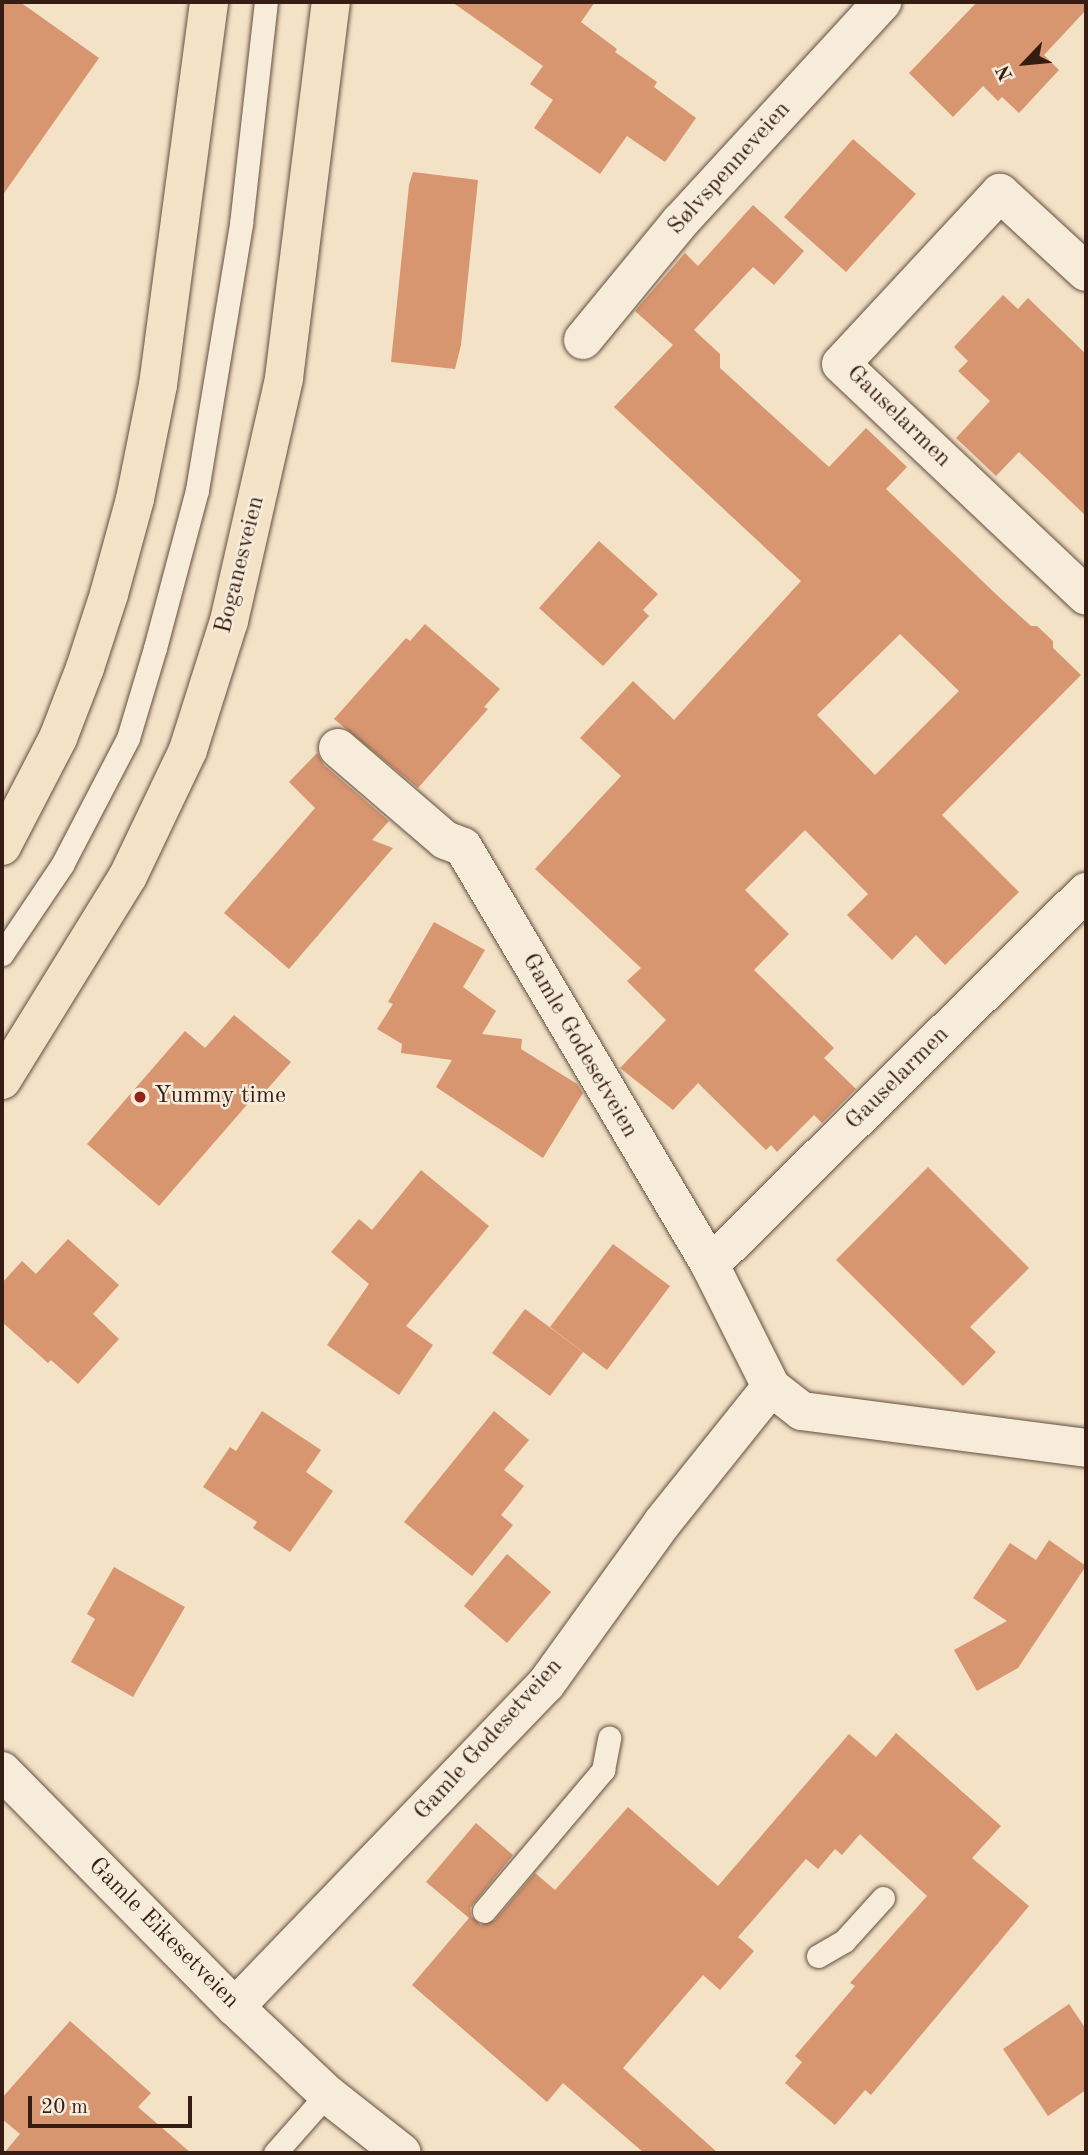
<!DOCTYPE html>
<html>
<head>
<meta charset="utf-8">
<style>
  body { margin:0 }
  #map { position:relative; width:1088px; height:2155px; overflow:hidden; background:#f3e2c6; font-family:"Old Standard TT",serif }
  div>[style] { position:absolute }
  .building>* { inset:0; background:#d79570 }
  .roads { filter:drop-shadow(0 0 2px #644e40) drop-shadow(0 0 2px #644e40) }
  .service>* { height:23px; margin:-11.5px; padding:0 11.5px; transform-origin:11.5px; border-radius:11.5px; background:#f7ecda }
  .minor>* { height:38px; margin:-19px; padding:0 19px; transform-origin:19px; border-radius:19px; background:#f7ecda }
  .primary>* { height:38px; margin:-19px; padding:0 19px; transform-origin:19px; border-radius:19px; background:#f3e2c6 }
  .dots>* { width:19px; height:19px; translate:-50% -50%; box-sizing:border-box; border:4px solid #f7ecda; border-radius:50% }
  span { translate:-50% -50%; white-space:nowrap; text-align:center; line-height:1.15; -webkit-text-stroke:5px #f7ecda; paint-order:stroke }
  .street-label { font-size:24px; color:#351d14 }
  .poi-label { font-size:24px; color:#351d14 }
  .left { translate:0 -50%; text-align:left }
  .frame { position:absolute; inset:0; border:4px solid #351d14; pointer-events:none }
  .north { position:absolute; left:990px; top:28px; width:70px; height:70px; -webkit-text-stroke:5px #f7ecda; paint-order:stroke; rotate:244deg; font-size:19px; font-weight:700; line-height:28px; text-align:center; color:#351d14 }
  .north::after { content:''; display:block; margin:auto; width:24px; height:32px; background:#351d14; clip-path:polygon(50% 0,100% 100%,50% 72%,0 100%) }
  .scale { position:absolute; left:28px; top:2096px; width:164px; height:32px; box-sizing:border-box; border:4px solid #351d14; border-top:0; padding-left:9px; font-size:21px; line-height:24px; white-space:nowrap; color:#351d14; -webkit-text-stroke:5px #f7ecda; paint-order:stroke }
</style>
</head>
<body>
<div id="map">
  <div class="building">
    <i style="clip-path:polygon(2px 2px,20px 2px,99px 58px,2px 196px)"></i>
    <i style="clip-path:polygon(452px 2px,595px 2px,581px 22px,617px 49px,615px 52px,657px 82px,654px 87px,696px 118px,665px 162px,627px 136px,600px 174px,534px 128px,553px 100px,530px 84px,543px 66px)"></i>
    <i style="clip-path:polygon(977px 2px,1086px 2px,1086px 10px,1044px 55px,1059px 70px,1019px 113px,1002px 97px,998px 101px,983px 86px,953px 117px,909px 73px)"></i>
    <i style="clip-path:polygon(853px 139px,916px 194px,846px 272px,784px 217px)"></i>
    <i style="clip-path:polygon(413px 172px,478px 180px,461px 345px,455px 369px,391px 362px,409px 185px)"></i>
    <i style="clip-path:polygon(evenodd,753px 205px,804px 251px,774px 285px,753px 267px,694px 330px,720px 354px,720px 368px,829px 467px,866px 428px,907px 467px,886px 489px,999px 597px,1031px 626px,1037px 626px,1053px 641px,1053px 648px,1081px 675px,942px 815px,1019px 892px,945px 965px,916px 935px,892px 960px,847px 915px,868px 894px,805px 830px,745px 890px,789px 934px,754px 970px,834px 1048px,824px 1058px,856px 1089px,822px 1123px,814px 1115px,777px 1152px,771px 1145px,766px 1150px,698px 1083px,673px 1110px,620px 1068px,666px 1020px,627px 981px,641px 968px,535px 869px,621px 776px,580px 738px,633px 681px,674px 720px,801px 581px,614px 407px,673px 345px,635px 311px,685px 253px,698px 266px,753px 205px,900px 634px,959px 691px,875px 775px,817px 715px,900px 634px)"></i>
    <i style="clip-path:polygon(1003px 295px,1018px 309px,1028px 298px,1086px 354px,1086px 516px,1019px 452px,996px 476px,956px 438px,990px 401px,958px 371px,968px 361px,954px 347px)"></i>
    <i style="clip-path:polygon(599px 541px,658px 594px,643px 610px,649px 616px,603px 666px,539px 608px)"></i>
    <i style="clip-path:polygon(425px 624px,500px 689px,484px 707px,488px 709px,418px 788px,334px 719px,406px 638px,410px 641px)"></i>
    <i style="clip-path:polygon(317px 753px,324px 765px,389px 821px,372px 840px,393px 848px,289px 969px,224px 913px,315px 808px,289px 782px)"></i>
    <i style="clip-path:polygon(434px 922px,485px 950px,463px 987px,496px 1011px,482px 1034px,522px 1039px,521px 1049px,577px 1084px,583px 1093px,543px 1158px,436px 1087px,452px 1060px,401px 1053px,402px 1044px,377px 1029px,393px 1004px,388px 1002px)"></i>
    <i style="clip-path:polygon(234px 1015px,291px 1062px,256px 1102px,252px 1099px,159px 1206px,87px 1144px,185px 1031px,205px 1048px)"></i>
    <i style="clip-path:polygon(928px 1167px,1029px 1268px,970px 1327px,996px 1352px,963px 1386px,836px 1260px)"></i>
    <i style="clip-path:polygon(421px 1170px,489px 1226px,406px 1326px,433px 1345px,399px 1395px,327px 1345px,369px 1284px,331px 1252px,359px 1219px,372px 1230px)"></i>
    <i style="clip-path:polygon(68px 1239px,119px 1285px,93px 1314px,119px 1339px,78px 1384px,51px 1360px,48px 1363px,2px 1322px,2px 1283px,22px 1261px,36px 1274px)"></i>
    <i style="clip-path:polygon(613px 1244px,670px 1286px,607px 1370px,550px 1327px)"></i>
    <i style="clip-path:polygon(525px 1309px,583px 1352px,550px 1396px,492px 1353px)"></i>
    <i style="clip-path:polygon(262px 1411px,321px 1450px,306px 1472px,333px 1491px,290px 1552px,253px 1528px,257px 1522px,203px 1487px,230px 1447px,236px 1451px)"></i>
    <i style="clip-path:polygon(494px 1411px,529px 1440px,504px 1470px,524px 1486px,501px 1515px,513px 1525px,472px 1576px,404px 1522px)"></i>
    <i style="clip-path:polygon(1049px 1540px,1086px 1566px,1018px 1668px,977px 1691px,954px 1650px,1007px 1621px,973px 1598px,1010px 1543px,1036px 1560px)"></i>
    <i style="clip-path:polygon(507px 1554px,551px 1592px,507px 1643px,464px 1606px)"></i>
    <i style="clip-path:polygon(114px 1567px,185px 1607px,133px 1697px,71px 1662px,95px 1619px,87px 1614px)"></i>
    <i style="clip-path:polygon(896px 1733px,1001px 1826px,972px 1858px,1029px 1906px,871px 2095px,865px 2090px,835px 2125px,785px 2083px,802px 2062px,795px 2056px,855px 1986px,850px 1983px,927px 1896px,860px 1834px,842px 1855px,835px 1849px,818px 1869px,806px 1859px,738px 1937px,754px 1951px,720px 1990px,703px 1975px,623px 2068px,718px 2153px,644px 2153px,563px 2083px,547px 2102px,412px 1985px,469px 1918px,426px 1882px,476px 1823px,513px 1855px,470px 1908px,471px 1916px,481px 1925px,495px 1920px,535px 1873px,555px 1890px,628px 1807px,718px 1886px,849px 1734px,876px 1757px)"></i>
    <i style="clip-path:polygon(1069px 2004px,1086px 2029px,1086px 2090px,1048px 2116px,1003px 2049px)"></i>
    <i style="clip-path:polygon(70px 2021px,151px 2093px,138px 2107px,191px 2153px,4px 2153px,20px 2134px,2px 2119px,2px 2098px)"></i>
  </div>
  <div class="roads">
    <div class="service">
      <i style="left:2px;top:954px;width:107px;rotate:-56deg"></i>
      <i style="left:62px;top:865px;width:143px;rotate:-62.5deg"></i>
      <i style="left:128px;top:738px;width:94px;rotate:-73.3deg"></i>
      <i style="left:155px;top:648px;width:163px;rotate:-75.1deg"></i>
      <i style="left:197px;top:490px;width:270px;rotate:-80.6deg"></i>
      <i style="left:241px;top:224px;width:223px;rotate:-83.6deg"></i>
      <i style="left:484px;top:1911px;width:185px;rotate:-49.8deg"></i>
      <i style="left:603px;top:1770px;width:33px;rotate:-79deg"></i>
      <i style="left:818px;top:1956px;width:30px;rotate:-30deg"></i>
      <i style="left:844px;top:1941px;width:58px;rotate:-47.8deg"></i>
      <i style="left:275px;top:2153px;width:79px;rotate:-48.6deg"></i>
    </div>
    <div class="minor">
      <i style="left:1086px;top:272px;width:117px;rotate:-137.4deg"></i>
      <i style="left:1000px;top:193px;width:233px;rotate:132.9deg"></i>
      <i style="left:841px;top:364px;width:337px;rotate:43.4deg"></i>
      <i style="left:583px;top:340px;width:153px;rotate:-50.6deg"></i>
      <i style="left:680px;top:222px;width:299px;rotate:-47.4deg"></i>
      <i style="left:338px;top:748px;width:141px;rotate:40.7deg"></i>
      <i style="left:445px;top:840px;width:19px;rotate:21deg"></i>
      <i style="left:463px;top:847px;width:486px;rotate:59.4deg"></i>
      <i style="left:710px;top:1265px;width:136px;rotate:63.4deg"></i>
      <i style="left:710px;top:1265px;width:530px;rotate:-44.77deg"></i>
      <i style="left:2px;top:1771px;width:332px;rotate:45.4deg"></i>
      <i style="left:235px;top:2007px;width:127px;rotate:43.4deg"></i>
      <i style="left:327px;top:2094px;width:95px;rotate:38.2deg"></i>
      <i style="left:235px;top:2007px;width:448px;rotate:-46.1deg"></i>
      <i style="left:546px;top:1684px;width:198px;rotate:-54.2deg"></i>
      <i style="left:662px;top:1523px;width:174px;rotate:-51.3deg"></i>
      <i style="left:771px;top:1387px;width:39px;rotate:38deg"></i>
      <i style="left:802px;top:1411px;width:286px;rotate:7.4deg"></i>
    </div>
    <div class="primary">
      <i style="left:2px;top:846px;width:122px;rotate:-62.6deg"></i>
      <i style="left:58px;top:738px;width:75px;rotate:-68.9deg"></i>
      <i style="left:85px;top:668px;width:78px;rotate:-72deg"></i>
      <i style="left:109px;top:594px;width:98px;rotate:-74.7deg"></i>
      <i style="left:135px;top:499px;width:116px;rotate:-78.6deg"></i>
      <i style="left:158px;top:385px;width:386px;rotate:-82.4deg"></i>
      <i style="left:2px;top:1080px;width:240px;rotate:-58.3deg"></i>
      <i style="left:128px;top:876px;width:140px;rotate:-64.5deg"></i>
      <i style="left:188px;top:750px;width:135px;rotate:-72.4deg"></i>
      <i style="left:229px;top:621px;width:249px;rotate:-77.2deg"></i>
      <i style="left:284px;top:378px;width:379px;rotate:-82.9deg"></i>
    </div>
  </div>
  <div class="dots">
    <i style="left:140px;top:1097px;background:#8f2418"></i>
  </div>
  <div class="street-label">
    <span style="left:730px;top:169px;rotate:-48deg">Sølvspenneveien</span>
    <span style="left:898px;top:417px;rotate:44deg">Gauselarmen</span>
    <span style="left:241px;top:565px;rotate:-76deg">Boganesveien</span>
    <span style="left:579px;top:1046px;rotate:60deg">Gamle Godesetveien</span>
    <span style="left:898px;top:1079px;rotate:-45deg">Gauselarmen</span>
    <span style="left:489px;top:1740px;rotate:-48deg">Gamle Godesetveien</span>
    <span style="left:163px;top:1934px;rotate:45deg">Gamle Eikesetveien</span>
  </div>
  <div class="poi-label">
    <span class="left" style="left:154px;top:1097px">Yummy time</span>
  </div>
  <div class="frame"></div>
  <div class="north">N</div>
  <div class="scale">20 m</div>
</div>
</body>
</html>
